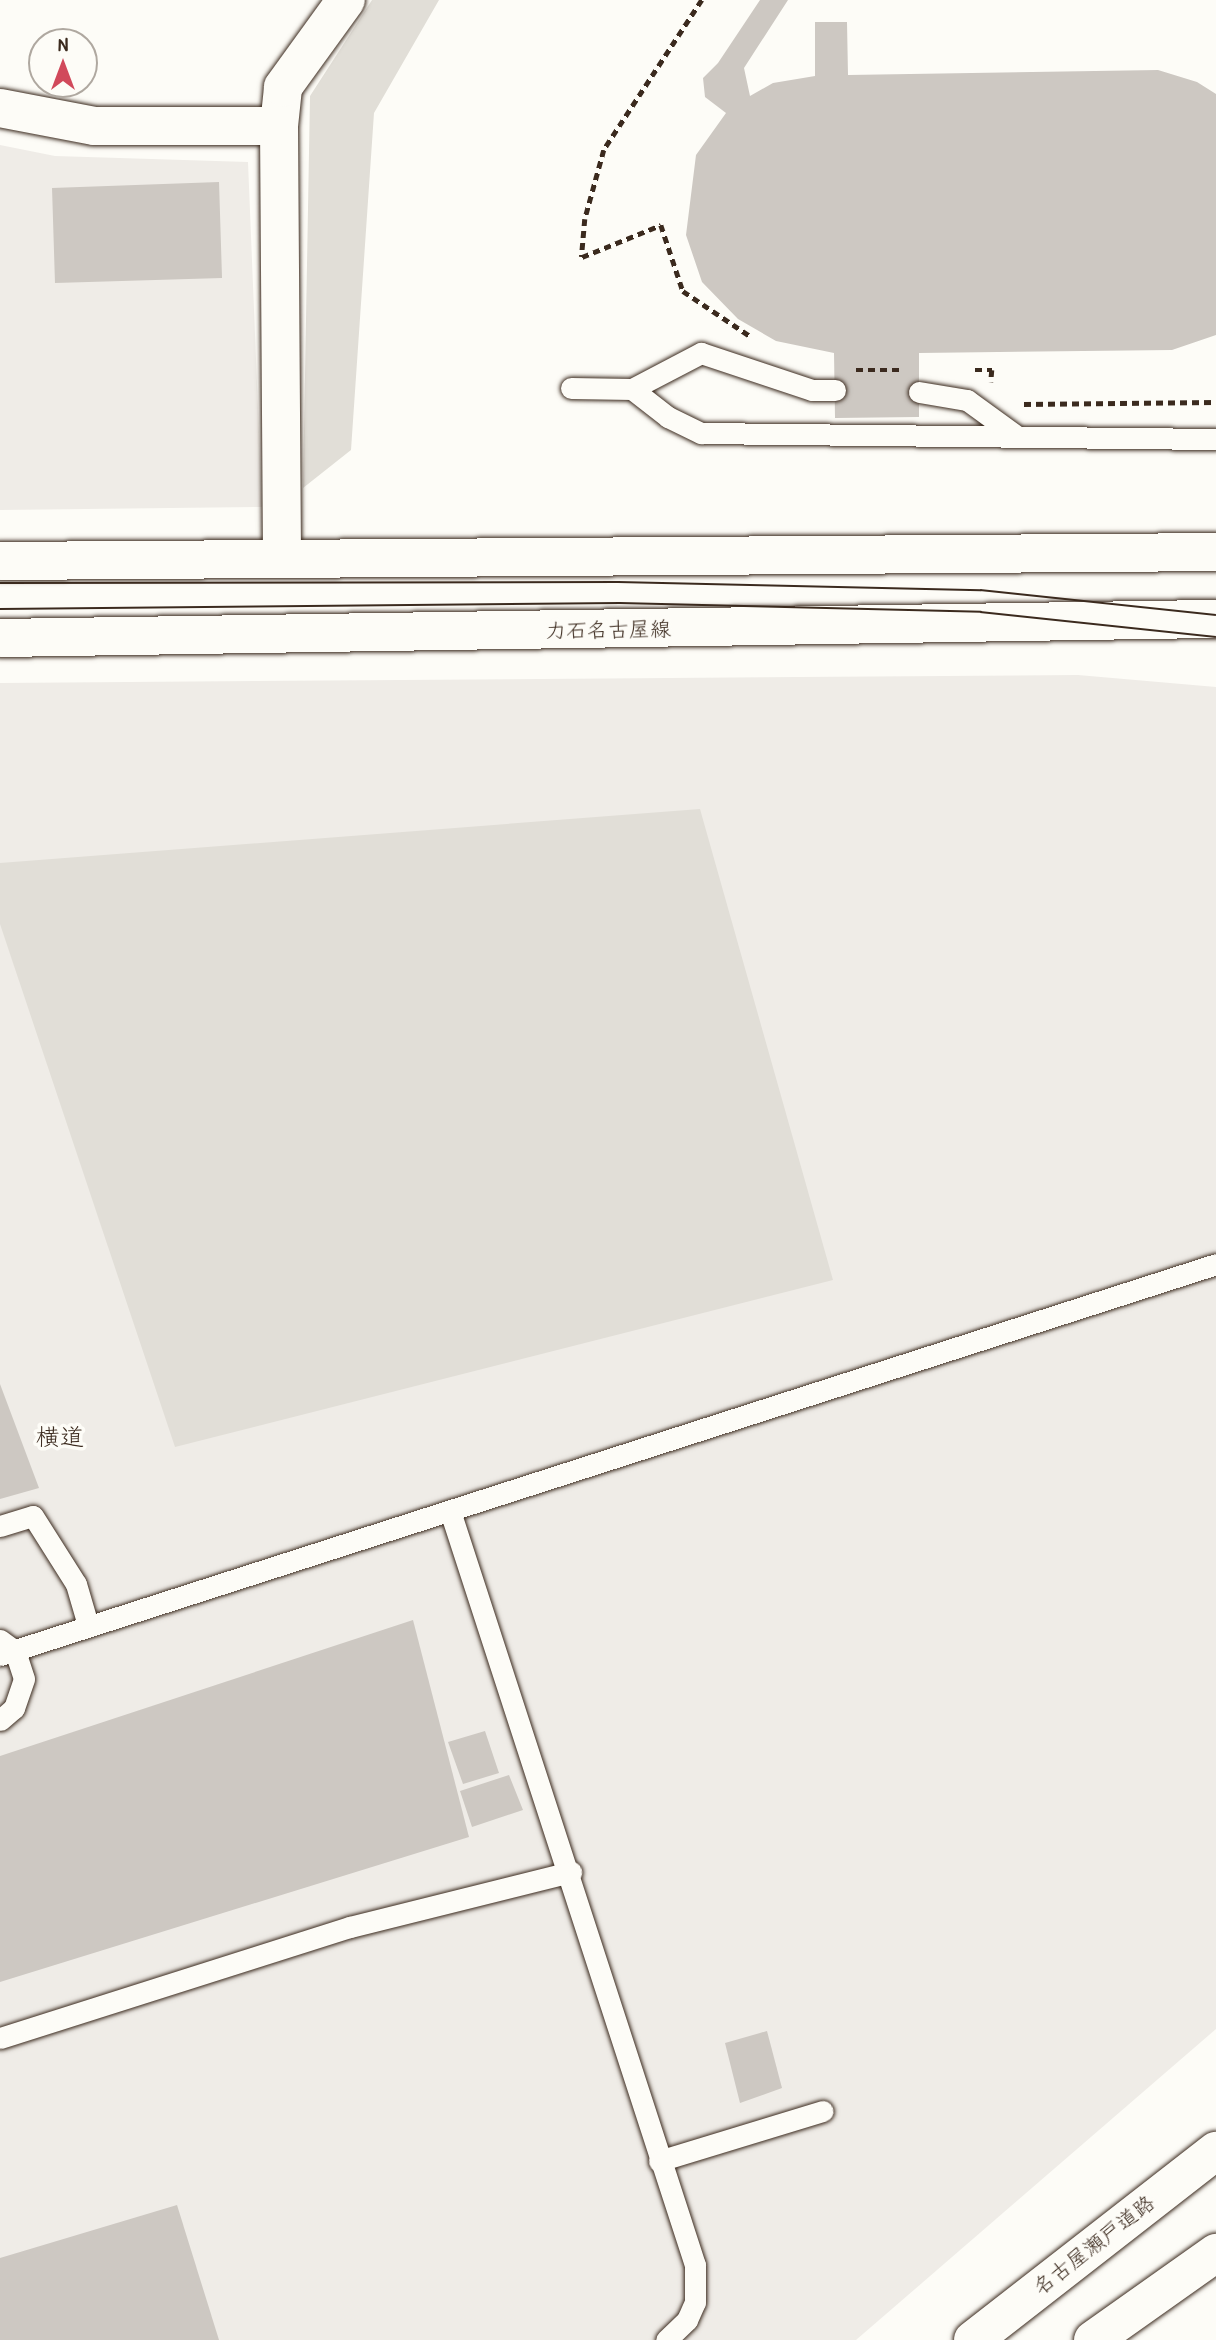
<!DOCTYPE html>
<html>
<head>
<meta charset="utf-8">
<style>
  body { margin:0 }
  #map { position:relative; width:1216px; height:2340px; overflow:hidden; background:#fdfcf7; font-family:"Patrick Hand","Klee One",sans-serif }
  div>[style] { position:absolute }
  .built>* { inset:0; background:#efece7 }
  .green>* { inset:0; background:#e1ded7 }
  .building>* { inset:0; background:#cdc8c2 }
  .path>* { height:4.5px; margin-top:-2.25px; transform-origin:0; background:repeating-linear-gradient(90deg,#3b2a1e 0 7px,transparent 0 12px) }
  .roads { filter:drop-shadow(0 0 2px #3b2a1e) drop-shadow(0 0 2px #3b2a1e) }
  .service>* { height:21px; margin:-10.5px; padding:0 10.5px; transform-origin:10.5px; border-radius:10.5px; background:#fdfcf7 }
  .minor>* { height:38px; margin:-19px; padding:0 19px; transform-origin:19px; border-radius:19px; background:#fdfcf7 }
  .tertiary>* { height:38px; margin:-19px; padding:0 19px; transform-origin:19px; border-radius:19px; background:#fdfcf7 }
  .primary>* { height:38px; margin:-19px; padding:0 19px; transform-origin:19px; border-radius:19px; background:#fdfcf7 }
  .motorway>* { height:38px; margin:-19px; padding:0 19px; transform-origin:19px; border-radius:19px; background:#fdfcf7 }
  .tram>* { height:2px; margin:-1px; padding:0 1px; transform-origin:1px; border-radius:1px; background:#3b2a1e }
  span { translate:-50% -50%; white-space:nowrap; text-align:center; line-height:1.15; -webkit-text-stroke:7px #fdfcf7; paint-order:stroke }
  .street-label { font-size:21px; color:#3b2a1e }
  .quarter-label { font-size:24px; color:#3b2a1e }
  .north { position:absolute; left:28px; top:28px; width:70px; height:70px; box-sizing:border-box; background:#fdfcf7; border:2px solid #afa8a0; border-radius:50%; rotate:0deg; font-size:19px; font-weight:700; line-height:28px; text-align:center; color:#3b2a1e }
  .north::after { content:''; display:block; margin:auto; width:24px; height:32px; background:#d1495b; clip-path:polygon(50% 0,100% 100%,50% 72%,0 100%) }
</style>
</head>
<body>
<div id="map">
  <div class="built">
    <i style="clip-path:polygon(0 145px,55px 156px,248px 162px,262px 507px,0 510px)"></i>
    <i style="clip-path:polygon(1078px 675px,1216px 687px,1216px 2029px,856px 2340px,0 2340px,0 683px)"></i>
  </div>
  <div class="green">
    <i style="clip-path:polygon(372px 0,439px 0,374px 113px,351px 450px,303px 488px,310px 96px)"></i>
    <i style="clip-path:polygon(700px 809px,833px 1280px,175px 1447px,0 924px,0 863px)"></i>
  </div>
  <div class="building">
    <i style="clip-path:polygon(760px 0,788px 0,744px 68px,750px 96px,773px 83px,815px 76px,815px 22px,847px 22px,848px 75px,1158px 70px,1197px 82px,1216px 94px,1216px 335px,1172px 350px,919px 353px,919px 417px,835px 418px,834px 353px,776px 341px,738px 319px,702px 282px,686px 235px,696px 155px,726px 113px,705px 97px,703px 78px,718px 63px)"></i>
    <i style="clip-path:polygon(219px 182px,222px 278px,55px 283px,52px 188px)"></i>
    <i style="clip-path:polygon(0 1384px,39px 1488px,0 1499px)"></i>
    <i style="clip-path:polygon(413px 1620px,469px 1837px,0 1982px,0 1756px)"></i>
    <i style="clip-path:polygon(485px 1731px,499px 1773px,463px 1784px,448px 1742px)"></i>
    <i style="clip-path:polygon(509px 1775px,523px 1810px,472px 1827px,460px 1791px)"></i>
    <i style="clip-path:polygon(767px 2031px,782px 2088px,740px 2103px,725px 2043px)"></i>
    <i style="clip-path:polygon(177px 2205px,219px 2340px,0 2340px,0 2258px)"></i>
  </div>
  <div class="path">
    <i style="left:702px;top:0;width:179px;rotate:123.2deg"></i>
    <i style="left:604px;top:150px;width:72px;rotate:105.4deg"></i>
    <i style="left:585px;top:219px;width:38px;rotate:95deg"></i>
    <i style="left:582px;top:257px;width:85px;rotate:-22.1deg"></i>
    <i style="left:661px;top:225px;width:70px;rotate:71.6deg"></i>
    <i style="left:683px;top:291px;width:81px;rotate:33.9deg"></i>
    <i style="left:856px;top:370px;width:43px"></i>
    <i style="left:975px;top:370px;width:17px"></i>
    <i style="left:992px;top:370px;width:12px;rotate:95deg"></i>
    <i style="left:1024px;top:404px;width:192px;rotate:-0.6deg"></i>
  </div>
  <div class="roads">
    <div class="service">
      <i style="left:571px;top:388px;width:61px;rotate:0.9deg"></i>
      <i style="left:632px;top:389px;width:46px;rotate:37.9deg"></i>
      <i style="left:668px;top:417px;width:37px;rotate:26deg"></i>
      <i style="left:701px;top:433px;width:515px;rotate:0.67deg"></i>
      <i style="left:632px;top:389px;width:78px;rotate:-27.6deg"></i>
      <i style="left:701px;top:353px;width:117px;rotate:18.4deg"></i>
      <i style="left:812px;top:390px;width:23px"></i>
      <i style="left:919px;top:392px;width:49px;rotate:9.5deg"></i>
      <i style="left:967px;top:400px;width:63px;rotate:36deg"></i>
      <i style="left:450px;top:1511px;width:793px;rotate:72deg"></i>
      <i style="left:695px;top:2265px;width:37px;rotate:90deg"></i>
      <i style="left:695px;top:2302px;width:20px;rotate:114deg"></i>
      <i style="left:687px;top:2320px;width:29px;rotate:136deg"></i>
      <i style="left:0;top:1526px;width:34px;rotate:-17deg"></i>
      <i style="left:33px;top:1516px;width:80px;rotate:57.7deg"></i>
      <i style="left:76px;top:1584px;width:43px;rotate:73.7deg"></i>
      <i style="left:0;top:1640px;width:19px;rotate:36deg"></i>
      <i style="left:15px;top:1651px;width:29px;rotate:72deg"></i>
      <i style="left:24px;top:1679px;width:31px;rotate:109deg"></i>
      <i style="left:14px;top:1708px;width:18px;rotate:139deg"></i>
      <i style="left:0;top:1655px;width:1277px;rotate:-17.82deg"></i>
      <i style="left:0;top:2038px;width:367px;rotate:-17.6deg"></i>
      <i style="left:350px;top:1927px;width:228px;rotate:-14deg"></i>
      <i style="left:659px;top:2161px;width:171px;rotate:-17deg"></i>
    </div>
    <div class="minor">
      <i style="left:282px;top:556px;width:430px;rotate:-90.4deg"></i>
      <i style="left:279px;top:126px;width:39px;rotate:-84deg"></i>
      <i style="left:283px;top:87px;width:107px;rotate:-54.1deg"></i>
    </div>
    <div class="tertiary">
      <i style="left:0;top:108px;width:96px;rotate:10.8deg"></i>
      <i style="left:94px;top:126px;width:185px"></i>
    </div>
    <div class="primary">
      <i style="left:0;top:561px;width:1216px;rotate:-0.42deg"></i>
      <i style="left:0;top:638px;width:1216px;rotate:-0.9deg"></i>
    </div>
    <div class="motorway">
      <i style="left:973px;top:2340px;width:308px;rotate:-37.9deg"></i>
      <i style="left:1093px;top:2340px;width:151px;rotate:-35.3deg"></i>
    </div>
  </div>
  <div class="tram">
    <i style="left:0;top:583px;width:618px;rotate:-0.09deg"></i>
    <i style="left:618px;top:582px;width:363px;rotate:1.3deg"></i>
    <i style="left:981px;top:590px;width:236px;rotate:6.1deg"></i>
    <i style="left:0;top:609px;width:620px;rotate:-0.55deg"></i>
    <i style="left:620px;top:603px;width:361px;rotate:1.4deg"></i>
    <i style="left:981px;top:612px;width:236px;rotate:6.1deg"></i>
  </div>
  <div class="street-label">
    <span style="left:608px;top:630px;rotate:-1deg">力石名古屋線</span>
    <span style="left:1094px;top:2245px;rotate:-38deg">名古屋瀬戸道路</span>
  </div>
  <div class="quarter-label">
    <span style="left:60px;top:1437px">横道</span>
  </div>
  <div class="north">N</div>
</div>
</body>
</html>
